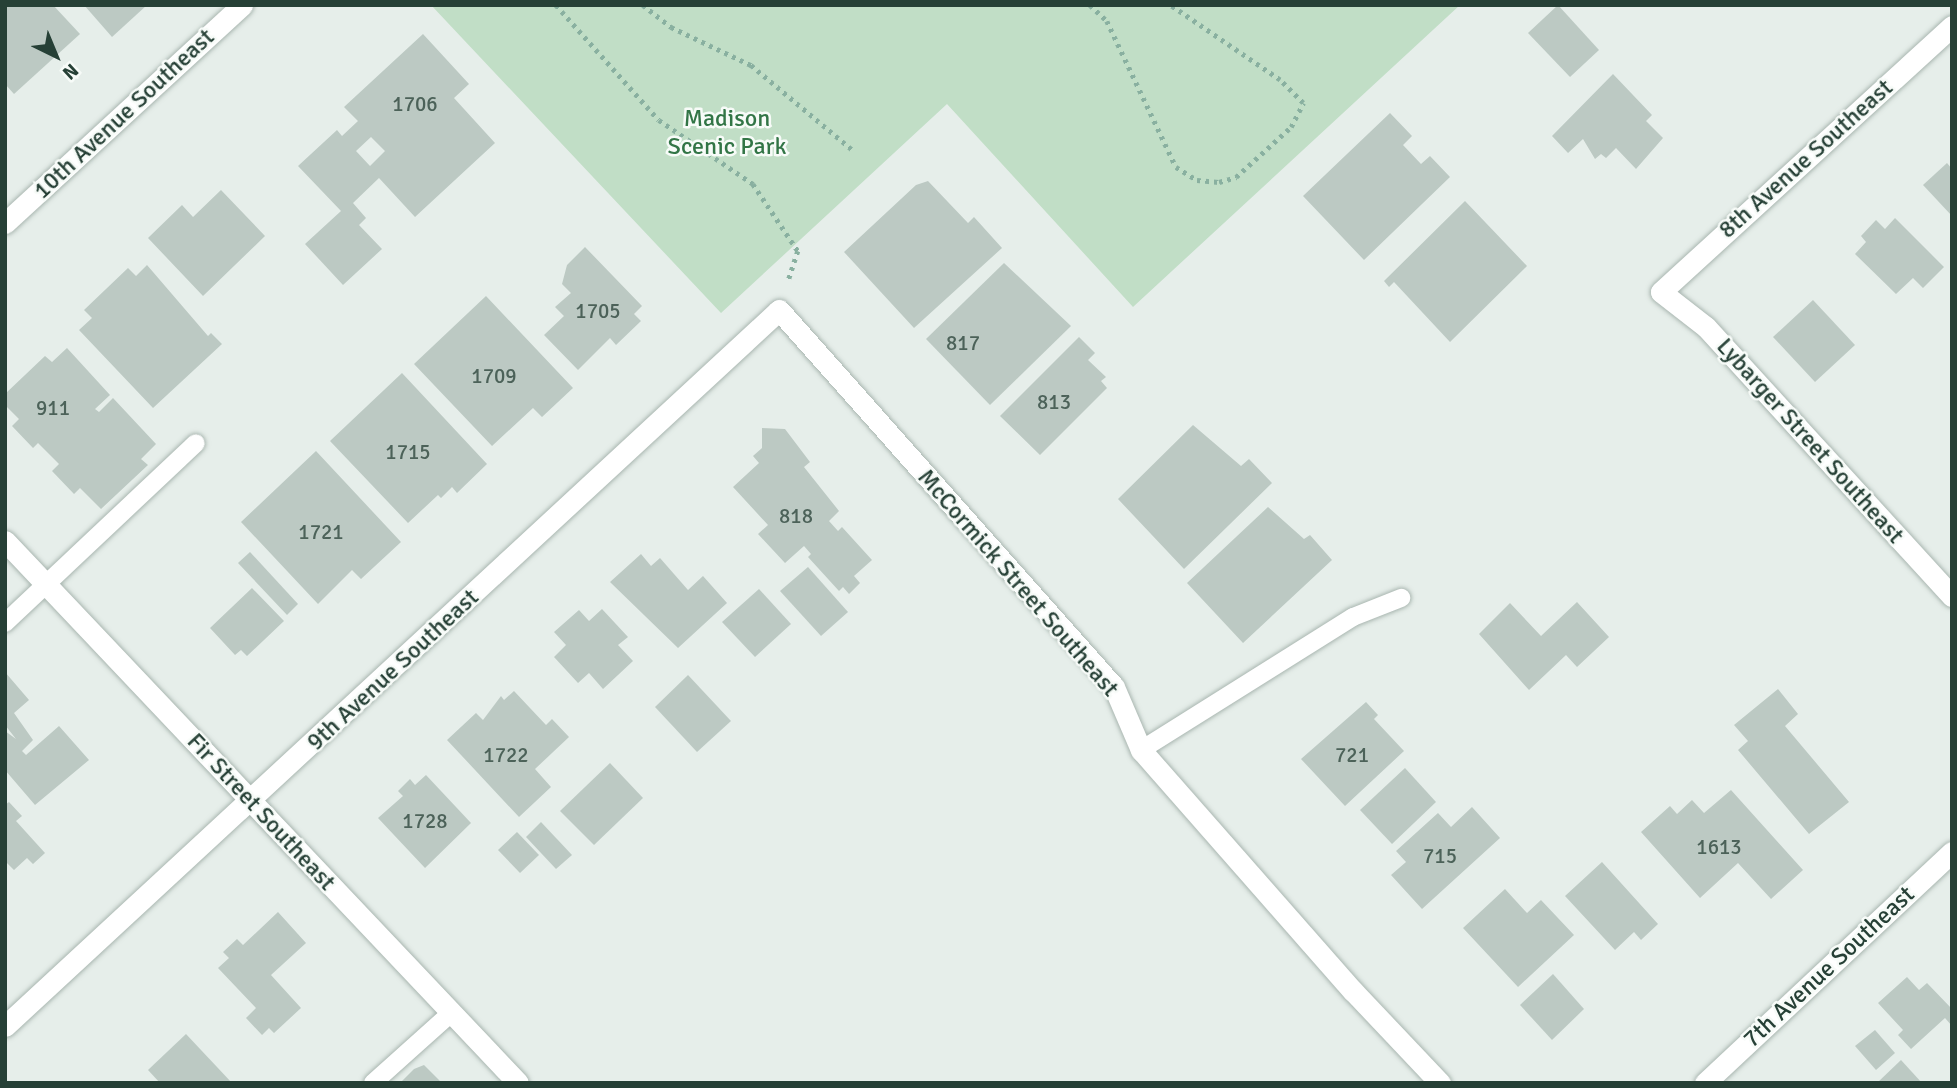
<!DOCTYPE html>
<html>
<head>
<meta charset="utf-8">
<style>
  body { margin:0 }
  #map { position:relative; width:1957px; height:1088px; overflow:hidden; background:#e6eeea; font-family:Signika,sans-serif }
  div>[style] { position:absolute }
  .green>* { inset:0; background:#c1dec6 }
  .building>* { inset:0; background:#bcc9c3 }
  .path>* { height:4.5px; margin-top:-2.25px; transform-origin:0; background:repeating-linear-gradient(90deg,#89b0a0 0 3.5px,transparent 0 8.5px) }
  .roads { filter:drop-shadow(0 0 2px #a9b6b0) drop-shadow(0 0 2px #a9b6b0) }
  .lane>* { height:18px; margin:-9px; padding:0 9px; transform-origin:9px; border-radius:9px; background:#fff }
  .street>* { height:21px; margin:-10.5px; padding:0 10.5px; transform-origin:10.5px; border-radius:10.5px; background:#fff }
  span { translate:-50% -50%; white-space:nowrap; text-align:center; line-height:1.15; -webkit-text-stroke:5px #f7fbf8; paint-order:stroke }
  .number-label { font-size:21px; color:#4c6259 }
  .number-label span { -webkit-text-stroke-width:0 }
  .street-label { font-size:24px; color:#264036 }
  .park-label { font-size:24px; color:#327546 }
  .frame { position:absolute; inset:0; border:7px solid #264036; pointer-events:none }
  .north { position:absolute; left:21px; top:21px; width:70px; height:70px; -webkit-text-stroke:5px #f7fbf8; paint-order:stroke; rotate:137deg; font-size:19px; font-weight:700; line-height:28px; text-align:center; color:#264036 }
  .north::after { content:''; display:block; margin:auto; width:24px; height:32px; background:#264036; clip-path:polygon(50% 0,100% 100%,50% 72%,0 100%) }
</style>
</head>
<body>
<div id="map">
  <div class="green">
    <i style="clip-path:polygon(431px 5px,1460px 5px,1133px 307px,947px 104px,721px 313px)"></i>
  </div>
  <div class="building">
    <i style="clip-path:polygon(7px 5px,53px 5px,80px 34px,14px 94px,5px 84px)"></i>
    <i style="clip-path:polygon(84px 5px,147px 5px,112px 37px)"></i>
    <i style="clip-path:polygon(1558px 5px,1599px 50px,1570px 77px,1528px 33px)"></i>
    <i style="clip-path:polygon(evenodd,423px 34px,469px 84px,454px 98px,495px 143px,415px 217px,379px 178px,353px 203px,366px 218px,359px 225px,382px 249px,343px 285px,305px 244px,341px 211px,298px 166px,337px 130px,342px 136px,358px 121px,344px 107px,423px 34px,371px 137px,385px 151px,370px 166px,356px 151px,371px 137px)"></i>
    <i style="clip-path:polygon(1613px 74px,1652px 115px,1646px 121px,1663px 138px,1636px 169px,1616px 148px,1606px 158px,1601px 154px,1595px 159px,1583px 139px,1568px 153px,1552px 136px)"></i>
    <i style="clip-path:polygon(1390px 113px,1412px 136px,1403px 145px,1421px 164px,1430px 156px,1450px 177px,1364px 260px,1303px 196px)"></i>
    <i style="clip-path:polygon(1947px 163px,1952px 169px,1952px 216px,1923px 185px)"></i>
    <i style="clip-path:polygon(928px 181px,968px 223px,974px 217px,1002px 248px,914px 328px,844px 252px,916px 185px)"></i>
    <i style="clip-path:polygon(221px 190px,265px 236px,203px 296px,148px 238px,182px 205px,193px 217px)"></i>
    <i style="clip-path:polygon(1465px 201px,1527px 266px,1450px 342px,1394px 282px,1389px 287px,1384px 281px)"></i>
    <i style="clip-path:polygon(1895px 218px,1944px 267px,1923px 288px,1913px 278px,1896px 294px,1855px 254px,1866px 242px,1861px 236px,1876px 220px,1885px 229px)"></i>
    <i style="clip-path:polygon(585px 247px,642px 306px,634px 314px,641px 321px,616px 345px,610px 338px,578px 370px,544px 335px,564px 316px,555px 307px,571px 293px,562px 284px,567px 265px)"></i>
    <i style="clip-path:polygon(1004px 263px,1071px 326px,990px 405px,926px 339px)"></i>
    <i style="clip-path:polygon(147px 265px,208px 336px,211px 333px,222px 344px,153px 408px,79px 330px,92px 318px,84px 310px,128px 268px,136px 276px)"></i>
    <i style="clip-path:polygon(486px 296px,573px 388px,542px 417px,533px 408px,492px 446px,414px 364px)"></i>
    <i style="clip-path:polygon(1813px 300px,1855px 345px,1815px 382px,1773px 337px)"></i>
    <i style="clip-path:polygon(1079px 337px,1095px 353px,1088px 360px,1106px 377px,1101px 381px,1107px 388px,1040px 455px,1000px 416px)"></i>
    <i style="clip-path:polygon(67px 348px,110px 395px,95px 409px,99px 412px,113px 398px,156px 444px,141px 459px,148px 465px,101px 509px,80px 488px,74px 494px,52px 471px,59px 464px,38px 443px,33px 448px,12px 426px,19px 419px,5px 405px,5px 394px,45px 356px,52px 362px)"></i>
    <i style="clip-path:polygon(402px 373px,487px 464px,457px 493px,452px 487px,441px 498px,438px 495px,408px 523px,330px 441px)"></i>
    <i style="clip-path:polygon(1193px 425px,1241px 466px,1249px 459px,1272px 483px,1184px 569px,1118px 499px)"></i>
    <i style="clip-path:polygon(762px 428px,785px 429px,810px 462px,804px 467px,839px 511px,829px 521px,838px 531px,842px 527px,872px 560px,854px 576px,860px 583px,849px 594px,843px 587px,839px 591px,808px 557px,811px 554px,804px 546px,785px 563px,758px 534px,768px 525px,733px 487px,759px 463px,753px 456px,762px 448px)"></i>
    <i style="clip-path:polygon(316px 451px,401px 542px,361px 579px,352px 570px,318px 604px,241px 522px)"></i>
    <i style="clip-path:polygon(1268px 507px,1304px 539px,1310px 535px,1332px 560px,1243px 643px,1187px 583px)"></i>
    <i style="clip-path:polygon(250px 552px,298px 604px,287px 615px,238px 563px)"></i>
    <i style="clip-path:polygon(641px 554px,651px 566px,660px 558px,688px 590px,703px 576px,727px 603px,678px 648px,610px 582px)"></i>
    <i style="clip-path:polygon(808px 567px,848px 612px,821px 636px,780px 591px)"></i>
    <i style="clip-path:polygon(252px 588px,284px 621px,247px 656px,241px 650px,235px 655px,210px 628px)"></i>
    <i style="clip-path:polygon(759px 589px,791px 624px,755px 657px,722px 622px)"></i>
    <i style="clip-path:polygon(1577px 602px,1609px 637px,1577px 667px,1566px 655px,1529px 690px,1479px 634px,1510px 603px,1541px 636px)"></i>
    <i style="clip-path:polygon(602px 609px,628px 637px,618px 645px,633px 661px,603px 689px,589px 673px,578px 683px,554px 657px,566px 645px,554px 632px,579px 610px,589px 621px)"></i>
    <i style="clip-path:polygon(5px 672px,29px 700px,14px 713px,33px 740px,22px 751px,26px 755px,59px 726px,89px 760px,35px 805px,5px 770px,5px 731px,16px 739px,5px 725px)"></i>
    <i style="clip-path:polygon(688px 675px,731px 721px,697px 752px,655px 707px)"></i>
    <i style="clip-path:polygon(1778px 689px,1798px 714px,1785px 726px,1849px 802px,1809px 834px,1738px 750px,1748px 741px,1734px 725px)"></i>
    <i style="clip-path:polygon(514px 691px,546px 725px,552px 719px,569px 737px,535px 769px,551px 787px,519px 817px,447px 740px,476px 713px,483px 720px,501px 696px,504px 700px)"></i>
    <i style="clip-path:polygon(1366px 702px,1378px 715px,1374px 719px,1404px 751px,1345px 806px,1301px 759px)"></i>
    <i style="clip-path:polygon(610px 763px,643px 798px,594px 845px,560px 811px)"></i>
    <i style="clip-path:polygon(1405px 768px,1436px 802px,1392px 844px,1360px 810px)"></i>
    <i style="clip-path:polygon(426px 775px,471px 823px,425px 868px,378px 818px,403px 796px,398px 791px,410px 779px,415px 785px)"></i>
    <i style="clip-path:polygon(1731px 790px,1803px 870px,1771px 899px,1738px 863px,1700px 898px,1641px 832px,1670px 806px,1677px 814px,1692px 800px,1704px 813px)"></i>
    <i style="clip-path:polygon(9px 802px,22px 816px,16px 821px,45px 853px,33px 864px,27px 858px,14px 870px,5px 861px,5px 805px)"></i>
    <i style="clip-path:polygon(1472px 807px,1500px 838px,1422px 909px,1391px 875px,1406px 862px,1396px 851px,1438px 813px,1451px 827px)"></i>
    <i style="clip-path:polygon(541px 822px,572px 855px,556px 869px,526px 837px)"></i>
    <i style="clip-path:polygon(517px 832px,539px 855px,520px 873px,498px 850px)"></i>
    <i style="clip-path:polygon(1602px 862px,1658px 924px,1641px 940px,1634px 932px,1615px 950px,1565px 896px)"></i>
    <i style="clip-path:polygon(1505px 889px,1527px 913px,1541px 900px,1574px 935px,1518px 987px,1463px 928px)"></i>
    <i style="clip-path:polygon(278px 912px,306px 943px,271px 975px,301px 1008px,274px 1033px,269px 1028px,262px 1035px,246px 1018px,256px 1008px,218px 968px,229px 958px,223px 952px,237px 939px,243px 945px)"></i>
    <i style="clip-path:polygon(1553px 974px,1584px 1009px,1552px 1040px,1520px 1005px)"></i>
    <i style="clip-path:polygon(1907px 977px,1919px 990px,1927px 983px,1952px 1009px,1952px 1026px,1945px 1018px,1911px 1049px,1898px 1035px,1903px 1030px,1878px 1003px)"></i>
    <i style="clip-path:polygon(1875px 1030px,1895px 1053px,1876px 1070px,1855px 1046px)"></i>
    <i style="clip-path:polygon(186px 1034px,232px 1083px,160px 1083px,148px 1070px)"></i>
    <i style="clip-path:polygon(1901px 1060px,1922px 1083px,1877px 1083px)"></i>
    <i style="clip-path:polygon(424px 1065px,442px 1083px,400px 1083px,414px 1069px)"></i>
  </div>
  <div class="path">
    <i style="left:556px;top:5px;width:154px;rotate:48.2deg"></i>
    <i style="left:659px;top:120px;width:114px;rotate:34.2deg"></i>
    <i style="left:753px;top:184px;width:81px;rotate:56.1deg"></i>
    <i style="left:798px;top:251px;width:33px;rotate:108deg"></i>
    <i style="left:643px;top:5px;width:36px;rotate:38deg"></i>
    <i style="left:671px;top:27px;width:89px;rotate:25.4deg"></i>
    <i style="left:751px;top:65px;width:134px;rotate:39.9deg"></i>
    <i style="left:1090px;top:5px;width:23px;rotate:43deg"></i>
    <i style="left:1107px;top:21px;width:161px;rotate:64.7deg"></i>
    <i style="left:1176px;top:167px;width:25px;rotate:32deg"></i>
    <i style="left:1197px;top:180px;width:22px;rotate:5deg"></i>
    <i style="left:1219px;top:182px;width:18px;rotate:-16deg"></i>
    <i style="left:1236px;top:177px;width:74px;rotate:-42.3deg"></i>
    <i style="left:1291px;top:127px;width:27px;rotate:-63deg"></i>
    <i style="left:1303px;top:103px;width:33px;rotate:-135deg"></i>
    <i style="left:1280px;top:80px;width:133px;rotate:-145.7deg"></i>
  </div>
  <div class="roads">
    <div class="lane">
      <i style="left:5px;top:623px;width:262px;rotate:-43.3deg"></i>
      <i style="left:1141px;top:750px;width:250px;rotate:-32.1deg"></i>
      <i style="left:1353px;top:617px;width:52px;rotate:-21.6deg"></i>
      <i style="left:373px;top:1083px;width:103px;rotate:-41.9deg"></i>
    </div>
    <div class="street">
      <i style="left:1952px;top:26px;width:394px;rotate:137.6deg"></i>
      <i style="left:1661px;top:292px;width:57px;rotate:37.9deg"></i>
      <i style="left:1706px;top:327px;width:365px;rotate:47.6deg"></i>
      <i style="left:5px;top:223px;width:322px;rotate:-42.6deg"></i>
      <i style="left:5px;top:541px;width:746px;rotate:46.57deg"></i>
      <i style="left:5px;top:1026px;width:1054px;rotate:-42.77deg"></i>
      <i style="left:779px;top:310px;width:504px;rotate:48.38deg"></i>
      <i style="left:1114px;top:687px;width:69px;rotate:66.8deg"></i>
      <i style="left:1141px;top:750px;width:321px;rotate:48.7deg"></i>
      <i style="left:1353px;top:991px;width:127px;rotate:46.6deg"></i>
      <i style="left:1705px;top:1083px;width:338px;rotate:-43.1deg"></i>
    </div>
  </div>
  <div class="number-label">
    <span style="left:415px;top:104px">1706</span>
    <span style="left:598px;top:311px">1705</span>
    <span style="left:963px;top:343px">817</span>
    <span style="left:494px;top:376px">1709</span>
    <span style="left:1054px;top:402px">813</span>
    <span style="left:53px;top:408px">911</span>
    <span style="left:408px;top:452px">1715</span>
    <span style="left:796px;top:516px">818</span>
    <span style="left:321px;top:532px">1721</span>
    <span style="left:506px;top:755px">1722</span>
    <span style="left:1352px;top:755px">721</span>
    <span style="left:425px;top:821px">1728</span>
    <span style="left:1719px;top:847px">1613</span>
    <span style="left:1440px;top:856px">715</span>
  </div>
  <div class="street-label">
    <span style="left:124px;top:114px;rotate:-43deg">10th Avenue Southeast</span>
    <span style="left:1806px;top:159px;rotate:-42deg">8th Avenue Southeast</span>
    <span style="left:1810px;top:441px;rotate:48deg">Lybarger Street Southeast</span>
    <span style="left:1018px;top:583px;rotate:49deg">McCormick Street Southeast</span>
    <span style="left:393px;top:670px;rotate:-43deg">9th Avenue Southeast</span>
    <span style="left:261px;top:812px;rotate:47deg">Fir Street Southeast</span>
    <span style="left:1829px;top:967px;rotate:-43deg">7th Avenue Southeast</span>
  </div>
  <div class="park-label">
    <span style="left:727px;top:133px">Madison<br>Scenic Park</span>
  </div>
  <div class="frame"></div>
  <div class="north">N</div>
</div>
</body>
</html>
